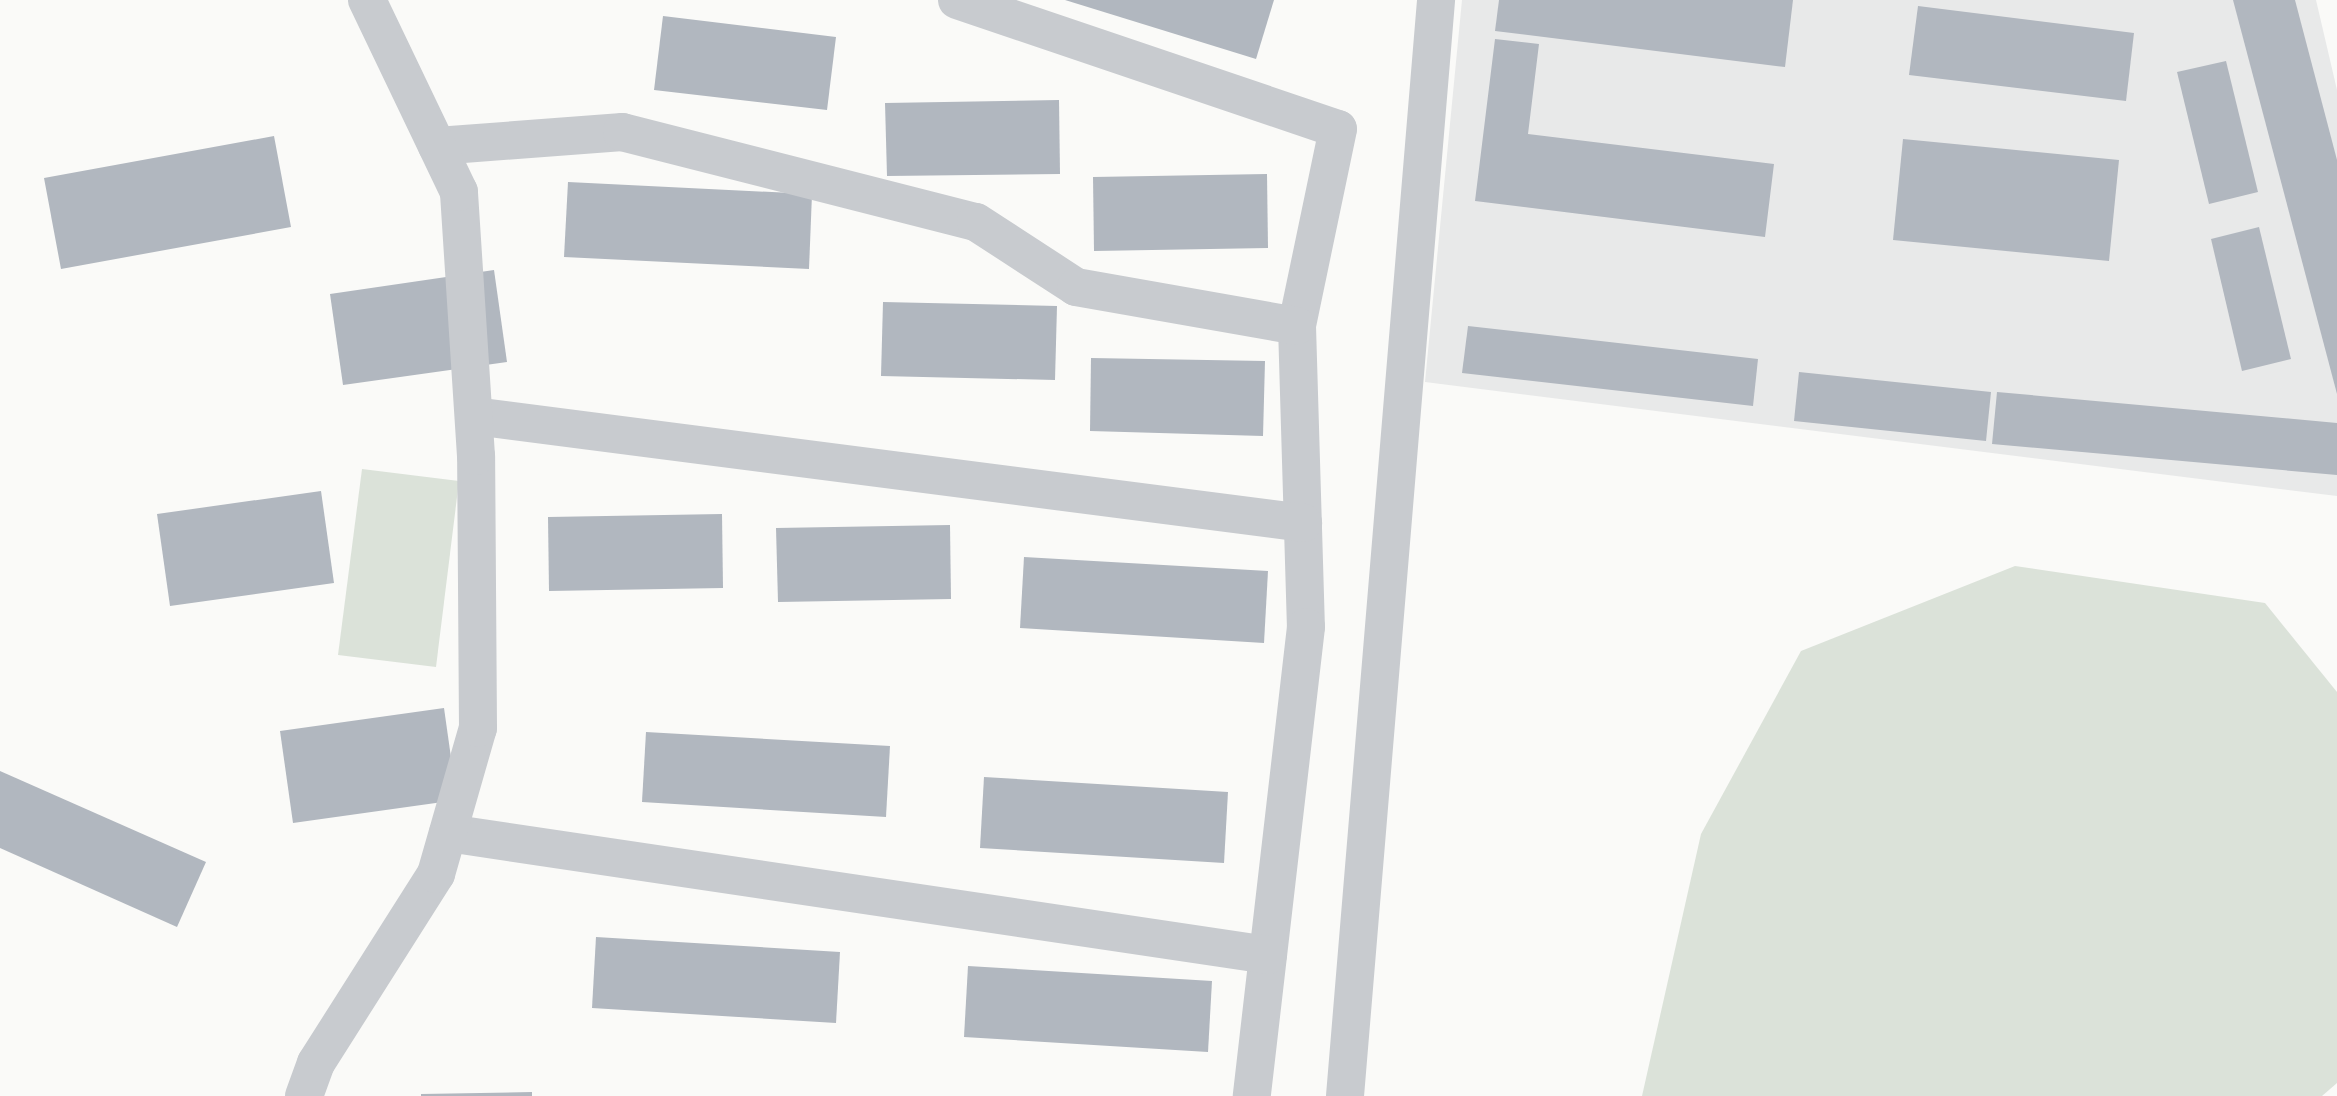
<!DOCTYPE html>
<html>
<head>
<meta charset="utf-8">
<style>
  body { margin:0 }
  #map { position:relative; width:2337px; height:1096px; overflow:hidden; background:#fafaf8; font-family:Rubik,sans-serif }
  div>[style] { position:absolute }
  .built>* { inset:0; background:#e8e9e9 }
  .green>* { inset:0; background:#dbe2d9 }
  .building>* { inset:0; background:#b1b7bf }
  .minor>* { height:38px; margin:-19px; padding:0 19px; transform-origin:19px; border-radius:19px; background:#c8cbcf }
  span { translate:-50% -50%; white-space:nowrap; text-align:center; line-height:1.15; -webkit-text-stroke:7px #fff; paint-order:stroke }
</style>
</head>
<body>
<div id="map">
  <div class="built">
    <i style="clip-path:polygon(1462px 0,2316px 0,2337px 90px,2337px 496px,1425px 382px)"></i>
  </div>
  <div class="green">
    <i style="clip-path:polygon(362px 469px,459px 481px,436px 667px,338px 655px)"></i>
    <i style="clip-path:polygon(2015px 566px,2265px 603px,2337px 692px,2337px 1083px,2322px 1096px,1642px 1096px,1701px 834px,1801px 651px)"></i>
  </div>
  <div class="building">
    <i style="clip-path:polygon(1065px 0,1274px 0,1256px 59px)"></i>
    <i style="clip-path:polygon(1499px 0,1793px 0,1785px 67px,1495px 31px)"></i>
    <i style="clip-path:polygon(2233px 0,2295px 0,2337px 160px,2337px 394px)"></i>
    <i style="clip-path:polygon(1918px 6px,2134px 33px,2126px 101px,1909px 75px)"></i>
    <i style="clip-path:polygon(663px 16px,836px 37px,827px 110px,654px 90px)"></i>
    <i style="clip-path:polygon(1495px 39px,1539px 44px,1528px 134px,1774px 164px,1765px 237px,1475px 201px)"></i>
    <i style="clip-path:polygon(2226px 61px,2258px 192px,2209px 204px,2177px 72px)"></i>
    <i style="clip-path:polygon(1059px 100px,1060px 174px,887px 176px,885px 103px)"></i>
    <i style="clip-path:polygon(274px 136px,291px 227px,61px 269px,44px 178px)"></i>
    <i style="clip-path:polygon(1903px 139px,2119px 160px,2109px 261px,1893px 240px)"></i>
    <i style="clip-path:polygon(1267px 174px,1268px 248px,1094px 251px,1093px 177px)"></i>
    <i style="clip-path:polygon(568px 182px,812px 194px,809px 269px,564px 257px)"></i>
    <i style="clip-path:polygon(2259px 227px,2291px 359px,2242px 371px,2211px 239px)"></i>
    <i style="clip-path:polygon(494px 270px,507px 362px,343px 385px,330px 294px)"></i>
    <i style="clip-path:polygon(883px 302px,1057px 306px,1055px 380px,881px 376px)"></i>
    <i style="clip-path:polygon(1468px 326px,1758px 359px,1753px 406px,1462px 373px)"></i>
    <i style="clip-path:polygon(1091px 358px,1265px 361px,1263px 436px,1090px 431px)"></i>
    <i style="clip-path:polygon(1799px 372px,1991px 392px,1986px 441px,1794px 421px)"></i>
    <i style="clip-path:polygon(1997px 392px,2337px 423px,2337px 475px,1992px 444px)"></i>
    <i style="clip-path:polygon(321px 491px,334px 583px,170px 606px,157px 514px)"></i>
    <i style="clip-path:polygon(722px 514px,723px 588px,549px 591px,548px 517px)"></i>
    <i style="clip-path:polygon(950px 525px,951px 599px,778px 602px,776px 528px)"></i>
    <i style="clip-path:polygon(1024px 557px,1268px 571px,1264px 643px,1020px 628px)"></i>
    <i style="clip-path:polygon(444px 708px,457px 800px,293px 823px,280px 731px)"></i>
    <i style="clip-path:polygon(646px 732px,890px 746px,886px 817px,642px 802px)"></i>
    <i style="clip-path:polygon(0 771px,206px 862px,177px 927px,0 848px)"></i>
    <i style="clip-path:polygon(984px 777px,1228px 792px,1224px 863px,980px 848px)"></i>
    <i style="clip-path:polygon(596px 937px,840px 952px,836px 1023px,592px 1008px)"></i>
    <i style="clip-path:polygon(968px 966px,1212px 981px,1208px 1052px,964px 1037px)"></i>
    <i style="clip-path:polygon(532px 1092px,532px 1096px,421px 1096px,421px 1094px)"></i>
  </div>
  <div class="minor">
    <i style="left:957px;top:0;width:402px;rotate:18.7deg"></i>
    <i style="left:1338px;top:129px;width:201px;rotate:101.8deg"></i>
    <i style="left:1297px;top:326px;width:301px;rotate:88.3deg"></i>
    <i style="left:1306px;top:627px;width:472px;rotate:96.6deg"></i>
    <i style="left:437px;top:146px;width:186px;rotate:-4.3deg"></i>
    <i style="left:622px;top:132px;width:365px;rotate:14.3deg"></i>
    <i style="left:976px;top:222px;width:119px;rotate:33deg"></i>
    <i style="left:1076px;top:287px;width:224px;rotate:10deg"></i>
    <i style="left:474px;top:416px;width:836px;rotate:7.35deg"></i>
    <i style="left:448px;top:833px;width:829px;rotate:8.46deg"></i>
    <i style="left:304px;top:1096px;width:35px;rotate:-70deg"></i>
    <i style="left:316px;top:1063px;width:224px;rotate:-57.6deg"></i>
    <i style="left:436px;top:874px;width:152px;rotate:-74deg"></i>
    <i style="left:478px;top:728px;width:272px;rotate:-90.4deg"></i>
    <i style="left:476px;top:456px;width:265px;rotate:-93.7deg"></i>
    <i style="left:459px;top:192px;width:213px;rotate:-115.6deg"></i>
    <i style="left:1345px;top:1096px;width:1100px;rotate:-85.25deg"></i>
  </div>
</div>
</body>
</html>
